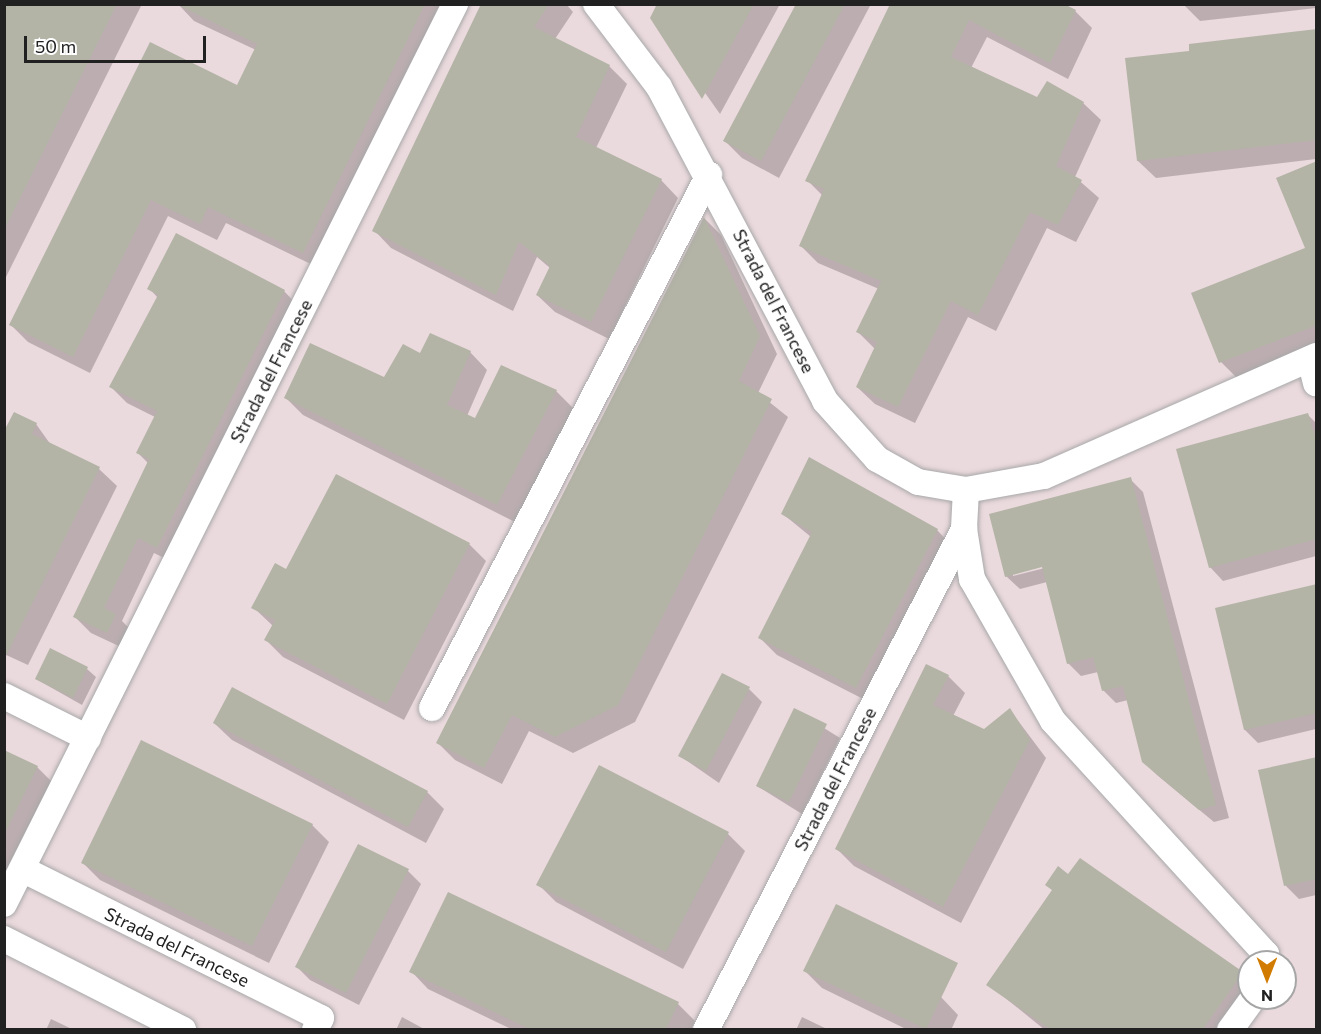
<!DOCTYPE html>
<html>
<head>
<meta charset="utf-8">
<style>
  body { margin:0 }
  #map { position:relative; width:1321px; height:1034px; overflow:hidden; background:#eef1e7; font-family:Commissioner,sans-serif }
  div>[style] { position:absolute }
  .industrial>* { inset:0; background:#ead9dd }
  .shadow>* { inset:0; background:#0003 }
  .building>* { inset:0; background:#b3b3a6 }
  .roads { filter:drop-shadow(0 0 2px #a8a8a8) drop-shadow(0 0 2px #a8a8a8) }
  .minor>* { height:26px; margin:-13px; padding:0 13px; transform-origin:13px; border-radius:13px; background:#fff }
  span { translate:-50% -50%; white-space:nowrap; text-align:center; line-height:1.15; -webkit-text-stroke:5px #fff; paint-order:stroke }
  .street-label { font-size:18px; color:#212121 }
  .frame { position:absolute; inset:0; border:6px solid #212121; pointer-events:none }
  .north { position:absolute; left:1237px; top:950px; width:60px; height:60px; box-sizing:border-box; background:#fff; border:2px solid #a6a6a6; border-radius:50%; rotate:180deg; font-size:16px; font-weight:700; line-height:24px; text-align:center; color:#212121 }
  .north::after { content:''; display:block; margin:auto; width:21px; height:27px; background:#d17c00; clip-path:polygon(50% 0,100% 100%,50% 72%,0 100%) }
  .scale { position:absolute; left:24px; top:36px; width:182px; height:27px; box-sizing:border-box; border:3px solid #212121; border-top:0; padding-left:8px; font-size:18px; line-height:21px; white-space:nowrap; color:#212121; -webkit-text-stroke:4px #fff; paint-order:stroke }
</style>
</head>
<body>
<div id="map">
  <div class="industrial">
    <i style="clip-path:polygon(evenodd,5px 5px,1316px 5px,1316px 1029px,5px 1030px,5px 5px,1249px 962px,1285px 962px,1285px 998px,1249px 998px,1249px 962px)"></i>
  </div>
  <div class="shadow">
    <i style="clip-path:polygon(4px 4px,142px 4px,4px 281px)"></i>
    <i style="clip-path:polygon(178px 4px,449px 4px,321px 269px,226px 223px,217px 240px,168px 216px,90px 373px,28px 342px,11px 325px,238px 87px,256px 50px,194px 21px)"></i>
    <i style="clip-path:polygon(483px 4px,566px 4px,573px 12px,555px 39px,609px 66px,627px 84px,596px 148px,661px 180px,678px 198px,609px 339px,555px 312px,537px 295px,550px 268px,537px 257px,513px 311px,391px 248px,374px 230px)"></i>
    <i style="clip-path:polygon(658px 4px,780px 4px,720px 114px,652px 18px)"></i>
    <i style="clip-path:polygon(798px 4px,871px 4px,779px 178px,742px 158px,725px 141px)"></i>
    <i style="clip-path:polygon(892px 4px,1075px 11px,1092px 28px,1068px 79px,987px 37px,971px 68px,1037px 99px,1083px 103px,1101px 120px,1075px 177px,1099px 198px,1076px 242px,1047px 228px,996px 331px,968px 317px,915px 423px,875px 404px,857px 387px,875px 349px,858px 332px,879px 289px,818px 263px,801px 246px,823px 196px,807px 180px)"></i>
    <i style="clip-path:polygon(1183px 4px,1316px 4px,1316px 8px,1200px 21px)"></i>
    <i style="clip-path:polygon(1316px 31px,1316px 159px,1156px 178px,1138px 161px,1190px 52px)"></i>
    <i style="clip-path:polygon(1316px 163px,1316px 348px,1238px 379px,1221px 362px,1307px 249px)"></i>
    <i style="clip-path:polygon(705px 219px,721px 235px,777px 354px,758px 393px,788px 417px,635px 722px,573px 753px,529px 731px,502px 784px,455px 760px,438px 743px)"></i>
    <i style="clip-path:polygon(149px 288px,284px 291px,300px 308px,174px 563px,154px 553px,122px 621px,132px 631px,123px 648px,91px 633px,75px 617px,148px 463px,138px 453px,155px 417px,127px 403px,111px 387px,158px 298px)"></i>
    <i style="clip-path:polygon(470px 352px,487px 370px,467px 416px,476px 420px,502px 367px,556px 391px,574px 409px,515px 522px,303px 415px,286px 398px,384px 379px,421px 355px)"></i>
    <i style="clip-path:polygon(1308px 415px,1316px 423px,1316px 556px,1223px 581px,1210px 567px)"></i>
    <i style="clip-path:polygon(36px 424px,51px 445px,99px 469px,117px 486px,28px 665px,4px 654px,4px 435px)"></i>
    <i style="clip-path:polygon(evenodd,1130px 479px,1143px 492px,1229px 818px,1214px 822px,1157px 775px,1144px 762px,1128px 700px,1116px 703px,1103px 690px,1098px 672px,1081px 676px,1068px 663px,1047px 582px,1020px 589px,1006px 576px,1130px 479px,1048px 564px,1049px 567px,1013px 576px,1013px 573px,1048px 564px)"></i>
    <i style="clip-path:polygon(783px 514px,937px 530px,954px 548px,873px 704px,777px 655px,760px 638px,811px 537px)"></i>
    <i style="clip-path:polygon(469px 544px,486px 561px,404px 720px,283px 657px,266px 640px,273px 626px,253px 607px,287px 571px)"></i>
    <i style="clip-path:polygon(1316px 586px,1316px 729px,1258px 743px,1245px 730px,1217px 610px)"></i>
    <i style="clip-path:polygon(87px 669px,96px 677px,82px 705px,36px 679px)"></i>
    <i style="clip-path:polygon(948px 676px,965px 693px,953px 716px,984px 731px,1010px 710px,1046px 758px,961px 923px,854px 866px,837px 849px)"></i>
    <i style="clip-path:polygon(749px 689px,762px 702px,719px 783px,680px 756px)"></i>
    <i style="clip-path:polygon(795px 710px,840px 738px,802px 814px,757px 786px)"></i>
    <i style="clip-path:polygon(214px 723px,427px 792px,444px 809px,426px 843px,232px 740px)"></i>
    <i style="clip-path:polygon(4px 752px,37px 767px,54px 784px,4px 887px)"></i>
    <i style="clip-path:polygon(1316px 758px,1316px 895px,1299px 899px,1286px 886px)"></i>
    <i style="clip-path:polygon(312px 825px,329px 842px,269px 963px,100px 880px,83px 863px)"></i>
    <i style="clip-path:polygon(728px 834px,745px 851px,683px 969px,556px 902px,538px 884px)"></i>
    <i style="clip-path:polygon(359px 846px,408px 871px,421px 884px,359px 1005px,310px 980px,297px 967px)"></i>
    <i style="clip-path:polygon(1080px 860px,1249px 980px,1249px 998px,1232px 1030px,1045px 1030px,988px 984px)"></i>
    <i style="clip-path:polygon(411px 971px,678px 1004px,695px 1021px,691px 1030px,513px 1030px,428px 989px)"></i>
    <i style="clip-path:polygon(805px 971px,941px 997px,958px 1015px,951px 1030px,908px 1030px,822px 988px)"></i>
    <i style="clip-path:polygon(402px 1017px,426px 1030px,396px 1030px)"></i>
    <i style="clip-path:polygon(802px 1017px,829px 1030px,796px 1030px)"></i>
    <i style="clip-path:polygon(51px 1019px,74px 1030px,46px 1030px)"></i>
  </div>
  <div class="building">
    <i style="clip-path:polygon(4px 4px,117px 4px,4px 230px)"></i>
    <i style="clip-path:polygon(176px 4px,425px 4px,303px 253px,208px 207px,200px 224px,151px 200px,73px 357px,9px 325px,150px 42px,237px 85px,257px 44px)"></i>
    <i style="clip-path:polygon(481px 4px,549px 4px,534px 27px,610px 65px,576px 137px,662px 179px,591px 322px,536px 295px,550px 266px,519px 242px,496px 295px,372px 231px)"></i>
    <i style="clip-path:polygon(657px 4px,754px 4px,702px 99px,650px 18px)"></i>
    <i style="clip-path:polygon(796px 4px,845px 4px,761px 161px,723px 141px)"></i>
    <i style="clip-path:polygon(890px 4px,1064px 4px,1076px 10px,1050px 63px,969px 20px,951px 57px,1037px 97px,1047px 81px,1084px 102px,1056px 166px,1082px 180px,1058px 225px,1030px 212px,978px 315px,951px 301px,898px 407px,856px 387px,877px 342px,856px 332px,881px 281px,799px 246px,824px 189px,805px 181px)"></i>
    <i style="clip-path:polygon(1317px 29px,1317px 140px,1137px 161px,1125px 58px,1189px 51px,1189px 44px)"></i>
    <i style="clip-path:polygon(1317px 161px,1317px 325px,1219px 363px,1191px 293px,1305px 248px,1276px 178px)"></i>
    <i style="clip-path:polygon(704px 217px,760px 336px,739px 381px,772px 399px,618px 705px,555px 737px,512px 715px,484px 768px,436px 743px)"></i>
    <i style="clip-path:polygon(176px 233px,285px 290px,157px 548px,138px 538px,104px 608px,116px 614px,107px 633px,73px 617px,149px 459px,136px 453px,157px 411px,109px 387px,158px 295px,147px 289px)"></i>
    <i style="clip-path:polygon(430px 333px,471px 351px,447px 405px,475px 418px,501px 365px,557px 390px,497px 505px,284px 398px,310px 343px,384px 377px,403px 344px,420px 353px)"></i>
    <i style="clip-path:polygon(14px 412px,37px 423px,32px 434px,100px 467px,4px 660px,4px 431px)"></i>
    <i style="clip-path:polygon(1308px 413px,1317px 443px,1317px 539px,1209px 568px,1176px 449px)"></i>
    <i style="clip-path:polygon(809px 457px,938px 529px,856px 688px,758px 638px,812px 532px,781px 514px)"></i>
    <i style="clip-path:polygon(336px 474px,470px 543px,387px 704px,264px 640px,275px 620px,251px 608px,275px 563px,286px 569px)"></i>
    <i style="clip-path:polygon(1131px 477px,1216px 805px,1199px 810px,1142px 762px,1123px 686px,1102px 691px,1093px 657px,1067px 664px,1042px 567px,1005px 577px,989px 514px)"></i>
    <i style="clip-path:polygon(1317px 584px,1317px 713px,1244px 730px,1215px 608px)"></i>
    <i style="clip-path:polygon(50px 648px,88px 667px,73px 698px,35px 679px)"></i>
    <i style="clip-path:polygon(926px 664px,949px 675px,933px 705px,984px 729px,1010px 708px,1030px 740px,943px 907px,835px 849px)"></i>
    <i style="clip-path:polygon(722px 673px,750px 687px,706px 771px,678px 756px)"></i>
    <i style="clip-path:polygon(232px 687px,428px 791px,408px 827px,213px 723px)"></i>
    <i style="clip-path:polygon(794px 708px,827px 724px,789px 802px,756px 786px)"></i>
    <i style="clip-path:polygon(141px 740px,313px 824px,252px 946px,81px 863px)"></i>
    <i style="clip-path:polygon(4px 750px,38px 766px,4px 835px)"></i>
    <i style="clip-path:polygon(1317px 757px,1317px 879px,1284px 886px,1258px 770px)"></i>
    <i style="clip-path:polygon(599px 765px,729px 832px,666px 952px,536px 885px)"></i>
    <i style="clip-path:polygon(358px 844px,409px 869px,346px 993px,295px 967px)"></i>
    <i style="clip-path:polygon(1080px 858px,1243px 972px,1203px 1029px,1050px 1029px,986px 985px,1052px 890px,1045px 885px,1058px 866px,1068px 874px)"></i>
    <i style="clip-path:polygon(448px 892px,679px 1002px,666px 1029px,530px 1029px,409px 972px)"></i>
    <i style="clip-path:polygon(836px 904px,958px 963px,926px 1029px,803px 971px)"></i>
  </div>
  <div class="roads">
    <div class="minor">
      <i style="left:596px;top:4px;width:104px;rotate:52.8deg"></i>
      <i style="left:659px;top:87px;width:355px;rotate:62.1deg"></i>
      <i style="left:825px;top:401px;width:78px;rotate:48.1deg"></i>
      <i style="left:877px;top:459px;width:47px;rotate:29.3deg"></i>
      <i style="left:918px;top:482px;width:49px;rotate:9.5deg"></i>
      <i style="left:966px;top:490px;width:79px;rotate:-10.2deg"></i>
      <i style="left:1044px;top:476px;width:297px;rotate:-23.8deg"></i>
      <i style="left:1310px;top:359px;width:25px;rotate:76deg"></i>
      <i style="left:966px;top:490px;width:39px;rotate:93deg"></i>
      <i style="left:964px;top:529px;width:51px;rotate:80.9deg"></i>
      <i style="left:972px;top:579px;width:163px;rotate:60.3deg"></i>
      <i style="left:1053px;top:721px;width:316px;rotate:47.6deg"></i>
      <i style="left:1266px;top:954px;width:8px;rotate:90deg"></i>
      <i style="left:4px;top:696px;width:94px;rotate:26.6deg"></i>
      <i style="left:432px;top:708px;width:601px;rotate:-62.54deg"></i>
      <i style="left:22px;top:869px;width:334px;rotate:26.5deg"></i>
      <i style="left:321px;top:1018px;width:13px;rotate:117deg"></i>
      <i style="left:4px;top:904px;width:1007px;rotate:-63.38deg"></i>
      <i style="left:4px;top:939px;width:201px;rotate:26.9deg"></i>
      <i style="left:706px;top:1030px;width:564px;rotate:-62.75deg"></i>
      <i style="left:1230px;top:1030px;width:39px;rotate:-54deg"></i>
    </div>
  </div>
  <div class="street-label">
    <span style="left:774px;top:301px;rotate:63deg">Strada del Francese</span>
    <span style="left:271px;top:371px;rotate:-63deg">Strada del Francese</span>
    <span style="left:835px;top:779px;rotate:-63deg">Strada del Francese</span>
    <span style="left:177px;top:947px;rotate:26deg">Strada del Francese</span>
  </div>
  <div class="frame"></div>
  <div class="north">N</div>
  <div class="scale">50 m</div>
</div>
</body>
</html>
